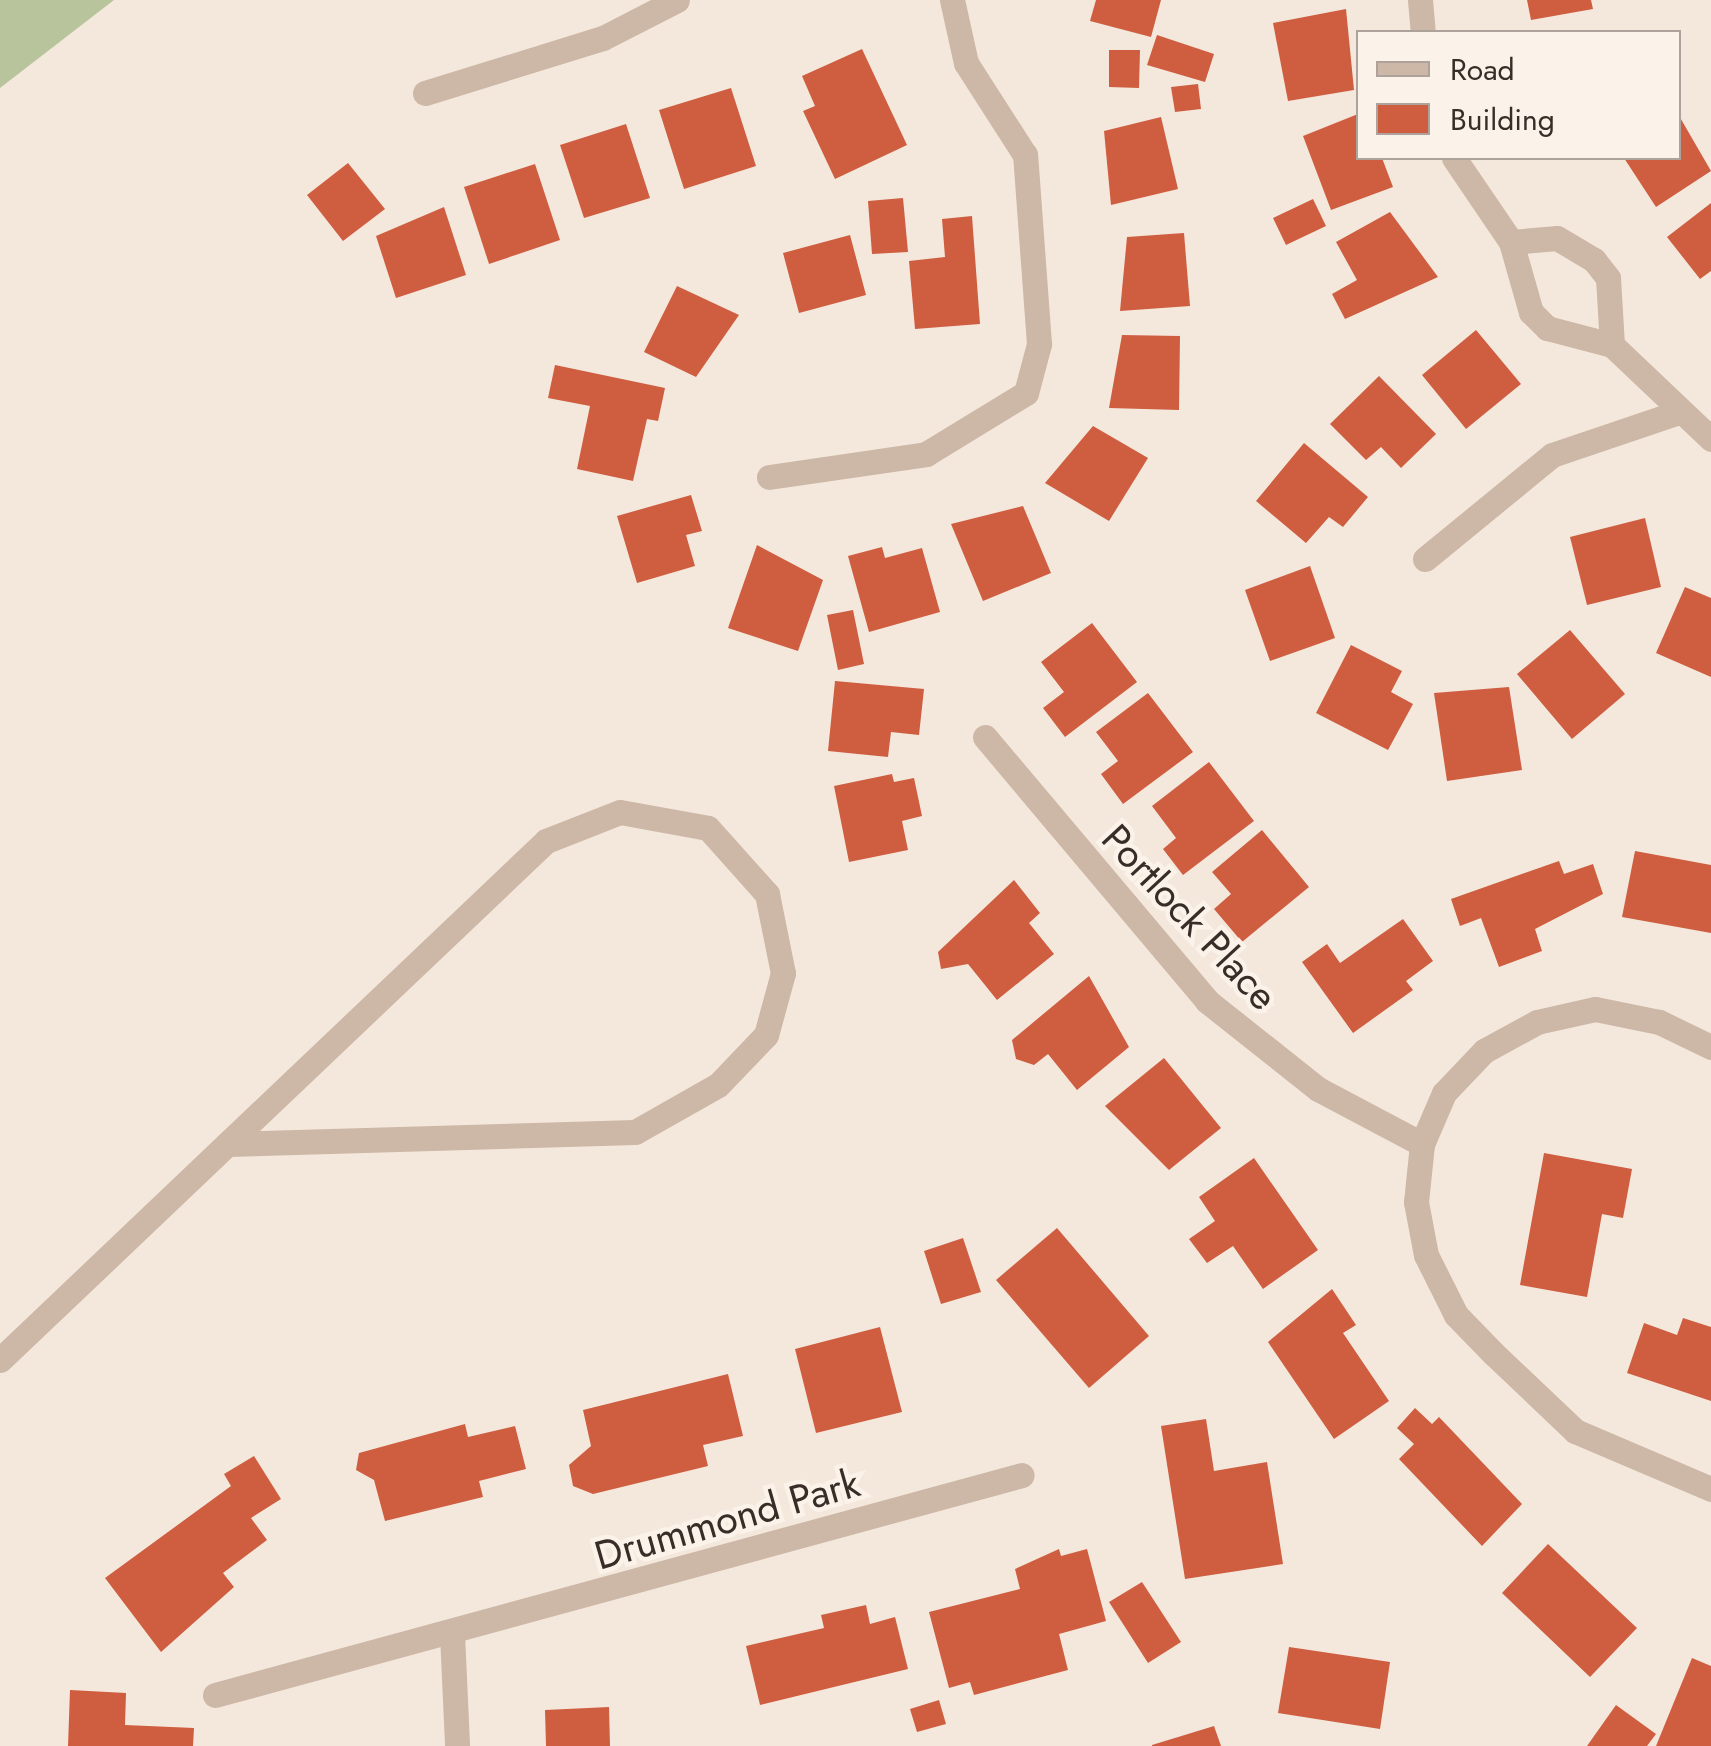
<!DOCTYPE html>
<html>
<head>
<meta charset="utf-8">
<style>
  body { margin:0 }
  #map { position:relative; width:1711px; height:1746px; overflow:hidden; background:#f4e8dc; font-family:Jost,sans-serif }
  div>[style] { position:absolute }
  .green>* { inset:0; background:#b8c49b }
  .building>* { inset:0; background:#cf5d40 }
  .lane>* { height:25px; margin:-12.5px; padding:0 12.5px; transform-origin:12.5px; border-radius:12.5px; background:#cdb7a7 }
  .street>* { height:25px; margin:-12.5px; padding:0 12.5px; transform-origin:12.5px; border-radius:12.5px; background:#cdb7a7 }
  span { translate:-50% -50%; white-space:nowrap; text-align:center; line-height:1.15; -webkit-text-stroke:9px #fbf2e9; paint-order:stroke }
  .street-label { font-size:40px; color:#392d28 }
  .legend { position:absolute; left:1356px; top:30px; width:325px; height:130px; box-sizing:border-box; background:#fbf2e9; border:2px solid #ada39c; margin:0; padding:12px 18px; list-style:none; font-size:30px; color:#392d28 }
  .legend li { display:flex; align-items:center; gap:20px; height:50px }
  .legend b { width:50px; border:2px solid #ada39c }
</style>
</head>
<body>
<div id="map">
  <div class="green">
    <i style="clip-path:polygon(0 0,114px 0,0 88px)"></i>
  </div>
  <div class="building">
    <i style="clip-path:polygon(1096px 0,1161px 0,1151px 37px,1090px 21px)"></i>
    <i style="clip-path:polygon(1527px 0,1591px 0,1593px 9px,1531px 20px)"></i>
    <i style="clip-path:polygon(1346px 9px,1354px 90px,1288px 101px,1273px 23px)"></i>
    <i style="clip-path:polygon(1157px 35px,1214px 54px,1205px 82px,1147px 65px)"></i>
    <i style="clip-path:polygon(862px 49px,907px 145px,835px 179px,803px 111px,815px 106px,802px 76px)"></i>
    <i style="clip-path:polygon(1109px 50px,1140px 50px,1139px 88px,1109px 87px)"></i>
    <i style="clip-path:polygon(1198px 84px,1201px 109px,1175px 112px,1171px 87px)"></i>
    <i style="clip-path:polygon(731px 88px,756px 166px,684px 189px,659px 110px)"></i>
    <i style="clip-path:polygon(1358px 114px,1358px 158px,1382px 158px,1393px 187px,1331px 210px,1303px 136px)"></i>
    <i style="clip-path:polygon(1678px 114px,1711px 171px,1656px 207px,1624px 158px,1678px 158px)"></i>
    <i style="clip-path:polygon(1161px 117px,1178px 189px,1111px 205px,1104px 131px)"></i>
    <i style="clip-path:polygon(626px 124px,650px 198px,584px 218px,560px 145px)"></i>
    <i style="clip-path:polygon(348px 163px,385px 209px,343px 241px,307px 195px)"></i>
    <i style="clip-path:polygon(535px 164px,560px 240px,489px 264px,464px 187px)"></i>
    <i style="clip-path:polygon(903px 198px,908px 252px,872px 254px,868px 201px)"></i>
    <i style="clip-path:polygon(1313px 199px,1326px 226px,1286px 245px,1273px 218px)"></i>
    <i style="clip-path:polygon(1711px 203px,1711px 271px,1700px 279px,1667px 237px)"></i>
    <i style="clip-path:polygon(444px 207px,466px 275px,396px 298px,376px 236px)"></i>
    <i style="clip-path:polygon(1390px 212px,1438px 277px,1345px 319px,1332px 294px,1357px 280px,1336px 242px)"></i>
    <i style="clip-path:polygon(972px 216px,980px 324px,915px 329px,909px 261px,945px 257px,942px 219px)"></i>
    <i style="clip-path:polygon(1184px 233px,1190px 306px,1120px 311px,1127px 237px)"></i>
    <i style="clip-path:polygon(850px 235px,866px 295px,799px 313px,783px 253px)"></i>
    <i style="clip-path:polygon(677px 286px,739px 315px,696px 377px,644px 352px)"></i>
    <i style="clip-path:polygon(1476px 330px,1521px 384px,1466px 429px,1422px 375px)"></i>
    <i style="clip-path:polygon(1122px 335px,1180px 336px,1179px 410px,1109px 408px)"></i>
    <i style="clip-path:polygon(555px 365px,665px 388px,658px 421px,647px 419px,633px 481px,577px 469px,590px 406px,548px 398px)"></i>
    <i style="clip-path:polygon(1379px 376px,1436px 434px,1401px 468px,1381px 447px,1366px 460px,1330px 424px)"></i>
    <i style="clip-path:polygon(1093px 426px,1148px 458px,1109px 521px,1045px 483px)"></i>
    <i style="clip-path:polygon(1304px 443px,1368px 497px,1343px 527px,1329px 517px,1306px 543px,1256px 501px)"></i>
    <i style="clip-path:polygon(691px 495px,702px 531px,686px 535px,695px 566px,637px 583px,617px 516px)"></i>
    <i style="clip-path:polygon(1023px 506px,1051px 573px,983px 601px,951px 524px)"></i>
    <i style="clip-path:polygon(1645px 518px,1661px 587px,1587px 605px,1570px 537px)"></i>
    <i style="clip-path:polygon(757px 545px,823px 580px,798px 651px,728px 628px)"></i>
    <i style="clip-path:polygon(882px 547px,885px 558px,922px 548px,940px 612px,869px 632px,848px 556px)"></i>
    <i style="clip-path:polygon(1310px 566px,1335px 638px,1270px 661px,1245px 590px)"></i>
    <i style="clip-path:polygon(1685px 587px,1711px 598px,1711px 677px,1656px 653px)"></i>
    <i style="clip-path:polygon(853px 610px,864px 664px,838px 670px,827px 615px)"></i>
    <i style="clip-path:polygon(1092px 623px,1137px 682px,1065px 737px,1043px 708px,1064px 692px,1041px 662px)"></i>
    <i style="clip-path:polygon(1570px 630px,1625px 694px,1572px 739px,1517px 674px)"></i>
    <i style="clip-path:polygon(1351px 645px,1402px 671px,1391px 692px,1413px 704px,1388px 750px,1316px 713px)"></i>
    <i style="clip-path:polygon(835px 681px,924px 689px,919px 735px,891px 732px,888px 757px,828px 751px)"></i>
    <i style="clip-path:polygon(1509px 687px,1522px 770px,1447px 781px,1434px 693px)"></i>
    <i style="clip-path:polygon(1148px 693px,1193px 752px,1123px 804px,1101px 774px,1118px 761px,1096px 732px)"></i>
    <i style="clip-path:polygon(1209px 762px,1254px 821px,1183px 875px,1163px 849px,1176px 838px,1152px 806px)"></i>
    <i style="clip-path:polygon(892px 774px,894px 782px,914px 778px,922px 816px,902px 821px,908px 850px,849px 862px,834px 786px)"></i>
    <i style="clip-path:polygon(1262px 830px,1309px 887px,1242px 942px,1214px 909px,1231px 894px,1212px 872px)"></i>
    <i style="clip-path:polygon(1635px 851px,1711px 865px,1711px 933px,1622px 917px)"></i>
    <i style="clip-path:polygon(1559px 861px,1564px 874px,1593px 864px,1603px 894px,1535px 929px,1542px 951px,1499px 967px,1481px 918px,1460px 926px,1451px 899px)"></i>
    <i style="clip-path:polygon(1014px 880px,1040px 913px,1029px 923px,1054px 954px,997px 1000px,968px 964px,941px 969px,938px 952px)"></i>
    <i style="clip-path:polygon(1403px 919px,1433px 961px,1406px 981px,1413px 990px,1353px 1033px,1302px 962px,1327px 944px,1340px 963px)"></i>
    <i style="clip-path:polygon(1089px 976px,1129px 1047px,1077px 1090px,1048px 1054px,1034px 1065px,1016px 1059px,1012px 1040px)"></i>
    <i style="clip-path:polygon(1164px 1058px,1221px 1128px,1169px 1170px,1105px 1106px)"></i>
    <i style="clip-path:polygon(1544px 1153px,1632px 1169px,1623px 1218px,1602px 1214px,1587px 1297px,1520px 1285px)"></i>
    <i style="clip-path:polygon(1254px 1158px,1318px 1250px,1263px 1289px,1233px 1246px,1207px 1263px,1189px 1239px,1215px 1221px,1199px 1197px)"></i>
    <i style="clip-path:polygon(1057px 1228px,1149px 1336px,1089px 1388px,996px 1280px)"></i>
    <i style="clip-path:polygon(963px 1238px,981px 1292px,941px 1304px,924px 1251px)"></i>
    <i style="clip-path:polygon(1332px 1289px,1356px 1325px,1343px 1333px,1389px 1401px,1334px 1439px,1268px 1342px)"></i>
    <i style="clip-path:polygon(1683px 1318px,1711px 1327px,1711px 1401px,1627px 1373px,1644px 1323px,1677px 1335px)"></i>
    <i style="clip-path:polygon(880px 1327px,902px 1412px,816px 1433px,795px 1349px)"></i>
    <i style="clip-path:polygon(728px 1374px,743px 1436px,703px 1445px,708px 1466px,593px 1494px,573px 1486px,569px 1465px,591px 1446px,583px 1410px)"></i>
    <i style="clip-path:polygon(1415px 1408px,1432px 1424px,1439px 1417px,1522px 1504px,1482px 1546px,1399px 1459px,1414px 1444px,1397px 1428px)"></i>
    <i style="clip-path:polygon(1206px 1419px,1214px 1471px,1267px 1462px,1283px 1564px,1185px 1579px,1161px 1426px)"></i>
    <i style="clip-path:polygon(465px 1424px,468px 1437px,515px 1426px,526px 1469px,479px 1481px,483px 1497px,385px 1521px,374px 1480px,356px 1470px,359px 1453px)"></i>
    <i style="clip-path:polygon(254px 1456px,281px 1499px,251px 1518px,267px 1540px,223px 1573px,234px 1587px,161px 1652px,105px 1578px,231px 1486px,224px 1474px)"></i>
    <i style="clip-path:polygon(1548px 1544px,1637px 1628px,1590px 1677px,1502px 1593px)"></i>
    <i style="clip-path:polygon(1059px 1549px,1061px 1556px,1087px 1549px,1106px 1621px,1059px 1634px,1068px 1670px,974px 1695px,970px 1682px,949px 1688px,929px 1612px,1020px 1589px,1015px 1569px)"></i>
    <i style="clip-path:polygon(1142px 1582px,1181px 1642px,1148px 1663px,1109px 1602px)"></i>
    <i style="clip-path:polygon(866px 1605px,870px 1624px,895px 1617px,908px 1669px,760px 1705px,746px 1646px,824px 1628px,821px 1615px)"></i>
    <i style="clip-path:polygon(1289px 1647px,1390px 1662px,1380px 1729px,1278px 1713px)"></i>
    <i style="clip-path:polygon(1692px 1658px,1711px 1666px,1711px 1746px,1656px 1746px)"></i>
    <i style="clip-path:polygon(70px 1690px,126px 1693px,125px 1725px,194px 1728px,193px 1746px,68px 1746px)"></i>
    <i style="clip-path:polygon(939px 1700px,946px 1724px,917px 1732px,910px 1709px)"></i>
    <i style="clip-path:polygon(1616px 1705px,1656px 1734px,1647px 1746px,1587px 1746px)"></i>
    <i style="clip-path:polygon(609px 1707px,610px 1746px,546px 1746px,545px 1710px)"></i>
    <i style="clip-path:polygon(1214px 1726px,1221px 1746px,1152px 1746px,1152px 1745px)"></i>
  </div>
  <div class="lane">
    <i style="left:0;top:1360px;width:753px;rotate:-43.55deg"></i>
    <i style="left:546px;top:841px;width:79px;rotate:-21.4deg"></i>
    <i style="left:620px;top:812px;width:89px;rotate:10.3deg"></i>
    <i style="left:708px;top:828px;width:89px;rotate:48.2deg"></i>
    <i style="left:767px;top:894px;width:81px;rotate:78.6deg"></i>
    <i style="left:783px;top:973px;width:64px;rotate:105.3deg"></i>
    <i style="left:766px;top:1035px;width:69px;rotate:133.8deg"></i>
    <i style="left:718px;top:1085px;width:95px;rotate:150.5deg"></i>
    <i style="left:635px;top:1132px;width:408px;rotate:178.3deg"></i>
  </div>
  <div class="street">
    <i style="left:1420px;top:0;width:32px;rotate:85deg"></i>
    <i style="left:425px;top:93px;width:186px;rotate:-17.2deg"></i>
    <i style="left:603px;top:38px;width:83px;rotate:-27.2deg"></i>
    <i style="left:1454px;top:158px;width:102px;rotate:55.8deg"></i>
    <i style="left:1511px;top:242px;width:73px;rotate:74.1deg"></i>
    <i style="left:1531px;top:312px;width:23px;rotate:45deg"></i>
    <i style="left:1547px;top:328px;width:67px;rotate:14.7deg"></i>
    <i style="left:1612px;top:345px;width:137px;rotate:43.5deg"></i>
    <i style="left:1511px;top:242px;width:46px;rotate:-5deg"></i>
    <i style="left:1557px;top:238px;width:43px;rotate:30.7deg"></i>
    <i style="left:1594px;top:260px;width:23px;rotate:52deg"></i>
    <i style="left:1608px;top:278px;width:67px;rotate:86.6deg"></i>
    <i style="left:769px;top:477px;width:159px;rotate:-8.3deg"></i>
    <i style="left:926px;top:454px;width:117px;rotate:-31.4deg"></i>
    <i style="left:1026px;top:393px;width:51px;rotate:-75.1deg"></i>
    <i style="left:1039px;top:344px;width:190px;rotate:-94.2deg"></i>
    <i style="left:1025px;top:155px;width:109px;rotate:-122.7deg"></i>
    <i style="left:966px;top:63px;width:65px;rotate:-102.5deg"></i>
    <i style="left:1425px;top:559px;width:164px;rotate:-39.3deg"></i>
    <i style="left:1552px;top:455px;width:131px;rotate:-18.7deg"></i>
    <i style="left:985px;top:737px;width:345px;rotate:49.9deg"></i>
    <i style="left:1207px;top:1001px;width:142px;rotate:38.4deg"></i>
    <i style="left:1318px;top:1089px;width:118px;rotate:27.9deg"></i>
    <i style="left:1711px;top:1047px;width:58px;rotate:-154.3deg"></i>
    <i style="left:1659px;top:1022px;width:65px;rotate:-168.5deg"></i>
    <i style="left:1595px;top:1009px;width:59px;rotate:167.4deg"></i>
    <i style="left:1537px;top:1022px;width:60px;rotate:151.3deg"></i>
    <i style="left:1484px;top:1051px;width:58px;rotate:133.6deg"></i>
    <i style="left:1444px;top:1093px;width:56px;rotate:113.3deg"></i>
    <i style="left:1422px;top:1144px;width:58px;rotate:95.9deg"></i>
    <i style="left:1416px;top:1202px;width:54px;rotate:79.3deg"></i>
    <i style="left:1426px;top:1255px;width:67px;rotate:63.4deg"></i>
    <i style="left:1456px;top:1315px;width:54px;rotate:45.7deg"></i>
    <i style="left:1494px;top:1354px;width:112px;rotate:43.5deg"></i>
    <i style="left:1575px;top:1431px;width:148px;rotate:23.1deg"></i>
    <i style="left:452px;top:1634px;width:112px;rotate:87.4deg"></i>
    <i style="left:215px;top:1695px;width:836px;rotate:-15.25deg"></i>
  </div>
  <div class="street-label">
    <span style="left:1190px;top:917px;rotate:47deg">Portlock Place</span>
    <span style="left:727px;top:1519px;rotate:-16deg">Drummond Park</span>
  </div>
  <ul class="legend">
  <li><b style="height:12px;background:#cdb7a7"></b>Road</li>
  <li><b style="height:28px;background:#cf5d40"></b>Building</li>
  </ul>
</div>
</body>
</html>
